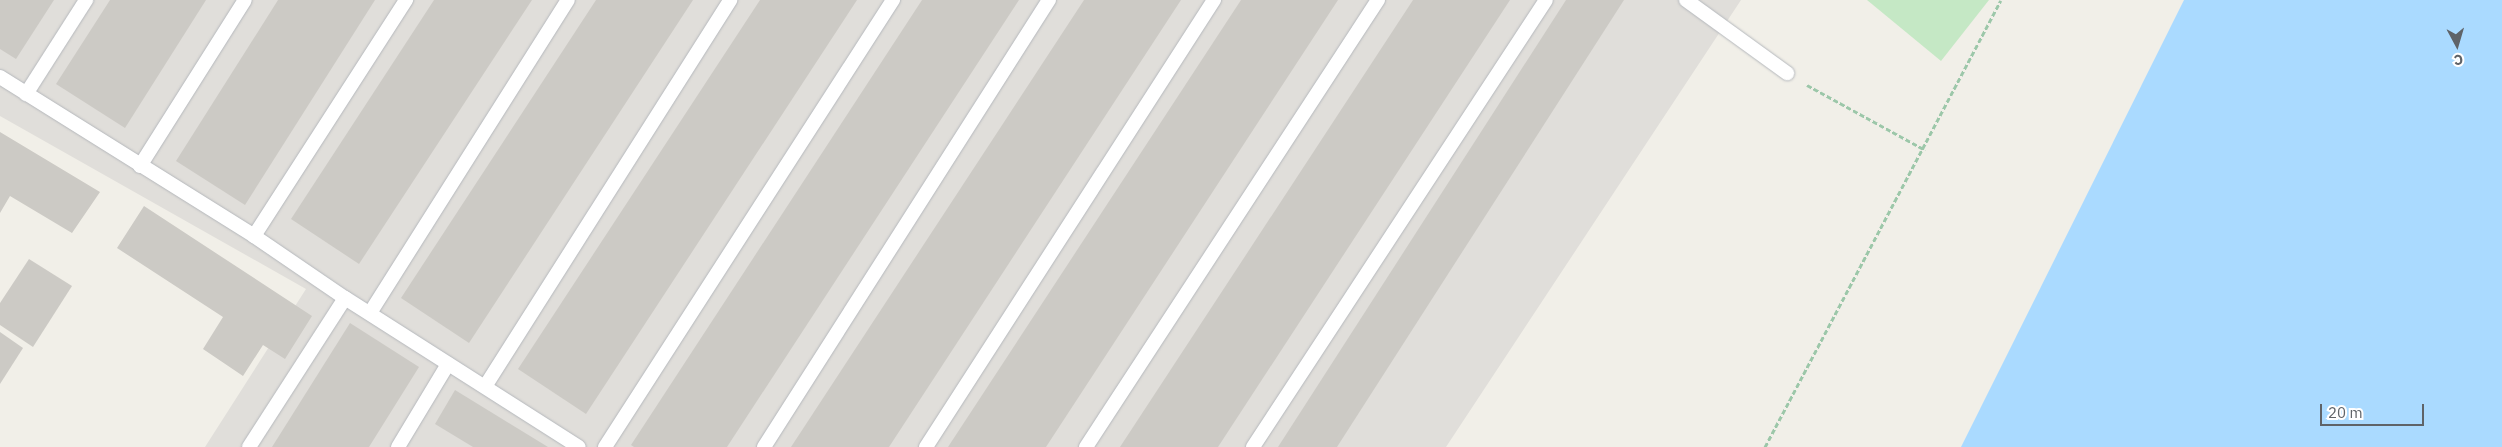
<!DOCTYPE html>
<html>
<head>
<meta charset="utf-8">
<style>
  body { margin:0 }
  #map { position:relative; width:2502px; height:447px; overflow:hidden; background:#f1efe8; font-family:"IBM Plex Sans",sans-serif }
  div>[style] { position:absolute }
  .industrial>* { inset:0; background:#e0deda }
  .green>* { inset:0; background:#c5e8c5 }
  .water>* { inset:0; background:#aadaff }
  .building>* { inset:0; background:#cccac5 }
  .path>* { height:3px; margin-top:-1.5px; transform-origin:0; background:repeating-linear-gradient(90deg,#9cc7a9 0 5px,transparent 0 7.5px) }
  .roads { filter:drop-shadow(0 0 1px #b5b8bc) drop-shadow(0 0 1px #b5b8bc) }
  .lane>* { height:14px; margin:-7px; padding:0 7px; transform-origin:7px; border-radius:7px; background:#fff }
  span { translate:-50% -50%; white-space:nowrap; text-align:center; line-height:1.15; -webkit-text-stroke:4px #fff; paint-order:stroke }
  .north { position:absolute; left:2432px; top:20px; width:50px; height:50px; -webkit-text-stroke:4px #fff; paint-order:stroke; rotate:174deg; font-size:14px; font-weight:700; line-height:20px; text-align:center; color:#5f6368 }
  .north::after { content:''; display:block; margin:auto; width:18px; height:22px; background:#5f6368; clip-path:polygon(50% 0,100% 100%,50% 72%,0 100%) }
  .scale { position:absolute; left:2320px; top:404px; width:104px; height:22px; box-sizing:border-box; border:2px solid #5f6368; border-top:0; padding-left:6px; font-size:15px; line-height:18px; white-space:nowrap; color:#5f6368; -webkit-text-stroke:4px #fff; paint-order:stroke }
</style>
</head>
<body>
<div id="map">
  <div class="industrial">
    <i style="clip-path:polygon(0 0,1741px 0,1446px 447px,205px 447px,306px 289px,0 116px)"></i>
  </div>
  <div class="green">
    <i style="clip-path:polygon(1867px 0,1989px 0,1941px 61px)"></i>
  </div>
  <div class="water">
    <i style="clip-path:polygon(2184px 0,2502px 0,2502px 447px,1961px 447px)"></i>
  </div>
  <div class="building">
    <i style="clip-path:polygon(0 0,54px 0,16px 59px,0 49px)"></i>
    <i style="clip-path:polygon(110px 0,206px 0,125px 128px,56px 84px)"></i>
    <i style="clip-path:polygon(278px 0,375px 0,245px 205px,176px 161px)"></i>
    <i style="clip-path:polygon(434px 0,532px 0,359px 264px,291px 219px)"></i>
    <i style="clip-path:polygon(596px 0,693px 0,469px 343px,401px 298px)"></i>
    <i style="clip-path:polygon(760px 0,857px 0,586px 414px,518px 369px)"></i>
    <i style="clip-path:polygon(922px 0,1019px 0,727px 447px,634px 447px,631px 445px)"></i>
    <i style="clip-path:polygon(1084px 0,1181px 0,889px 447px,791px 447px)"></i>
    <i style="clip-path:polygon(1241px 0,1338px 0,1046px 447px,948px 447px)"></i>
    <i style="clip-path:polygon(1413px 0,1510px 0,1218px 447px,1120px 447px)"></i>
    <i style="clip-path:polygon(1566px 0,1624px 0,1337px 447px,1278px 447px)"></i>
    <i style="clip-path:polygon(0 132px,100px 192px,72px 233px,10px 196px,0 213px)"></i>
    <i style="clip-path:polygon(144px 206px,312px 316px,285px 359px,263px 345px,243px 376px,203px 349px,223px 317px,117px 248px)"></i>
    <i style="clip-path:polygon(29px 259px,72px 286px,33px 347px,0 325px,0 303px)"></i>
    <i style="clip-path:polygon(350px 323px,419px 367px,369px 447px,272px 447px)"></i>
    <i style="clip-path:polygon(0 332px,23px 348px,0 384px)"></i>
    <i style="clip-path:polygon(455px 390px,548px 447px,473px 447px,435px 424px)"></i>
  </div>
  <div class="path">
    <i style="left:1807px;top:85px;width:135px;rotate:28.8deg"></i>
    <i style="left:1765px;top:447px;width:505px;rotate:-62.17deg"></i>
  </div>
  <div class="roads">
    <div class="lane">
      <i style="left:1686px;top:0;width:125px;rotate:35.9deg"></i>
      <i style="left:0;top:77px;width:300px;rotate:32deg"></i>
      <i style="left:254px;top:236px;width:110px;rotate:34.3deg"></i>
      <i style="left:345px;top:298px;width:277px;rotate:32.5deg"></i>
      <i style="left:26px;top:94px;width:112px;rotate:-57.4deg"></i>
      <i style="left:140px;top:166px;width:196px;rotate:-57.7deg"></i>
      <i style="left:254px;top:236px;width:281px;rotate:-57.2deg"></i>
      <i style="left:370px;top:313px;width:370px;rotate:-57.7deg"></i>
      <i style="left:486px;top:385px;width:456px;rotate:-57.6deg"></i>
      <i style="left:249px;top:447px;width:177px;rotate:-57.2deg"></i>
      <i style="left:398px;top:447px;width:97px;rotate:-58.9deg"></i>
      <i style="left:605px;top:447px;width:532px;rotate:-57.21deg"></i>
      <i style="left:764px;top:447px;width:530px;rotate:-57.48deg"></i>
      <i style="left:926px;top:447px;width:532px;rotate:-57.21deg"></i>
      <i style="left:1086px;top:447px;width:534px;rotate:-56.85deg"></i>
      <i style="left:1253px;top:447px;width:534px;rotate:-56.76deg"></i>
    </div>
  </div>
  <div class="north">С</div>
  <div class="scale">20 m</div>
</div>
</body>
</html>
